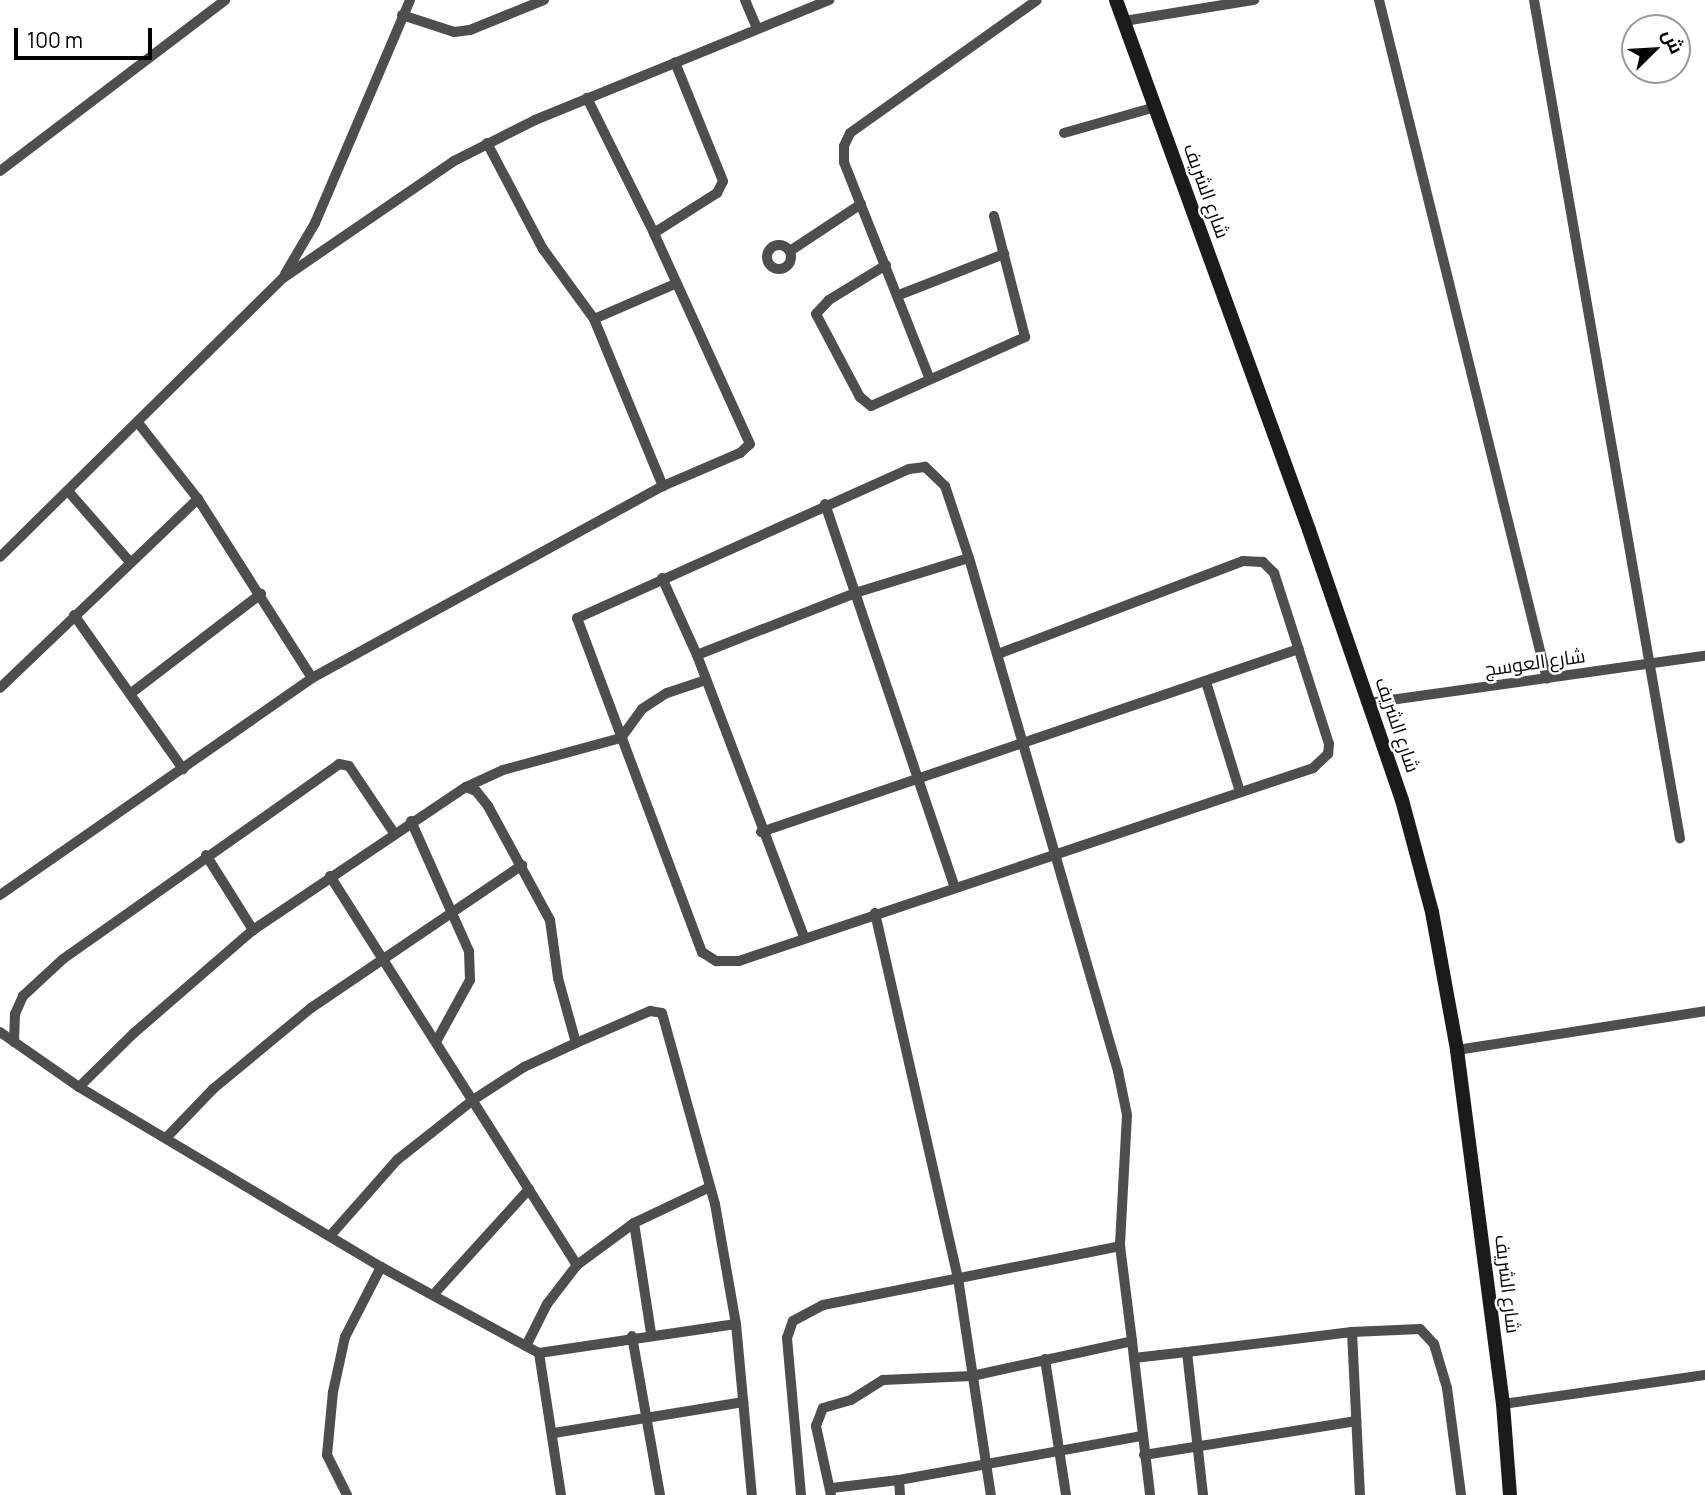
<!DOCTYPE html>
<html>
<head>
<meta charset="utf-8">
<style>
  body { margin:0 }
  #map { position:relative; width:1705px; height:1495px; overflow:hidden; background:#fff; font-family:Manrope,Cairo,sans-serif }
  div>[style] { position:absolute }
  .minor>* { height:10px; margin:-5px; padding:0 5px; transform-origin:5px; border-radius:5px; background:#4e4e4e }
  .minor>.ring { margin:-5px; padding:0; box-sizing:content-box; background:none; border:10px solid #4e4e4e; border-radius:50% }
  .secondary>* { height:14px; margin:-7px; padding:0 7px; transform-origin:7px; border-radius:7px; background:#1b1b1b }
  span { translate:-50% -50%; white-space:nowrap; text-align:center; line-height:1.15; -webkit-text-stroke:5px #fff; paint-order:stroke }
  .street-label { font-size:19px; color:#000 }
  .north { position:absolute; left:1621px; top:14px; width:70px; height:70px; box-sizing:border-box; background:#fff; border:2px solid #999; border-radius:50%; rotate:66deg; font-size:19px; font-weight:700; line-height:28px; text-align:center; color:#000 }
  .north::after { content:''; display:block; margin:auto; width:24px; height:32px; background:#000; clip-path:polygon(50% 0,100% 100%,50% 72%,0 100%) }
  .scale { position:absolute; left:14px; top:28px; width:138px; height:32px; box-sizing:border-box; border:4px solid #000; border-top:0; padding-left:9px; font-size:21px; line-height:24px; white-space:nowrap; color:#000; -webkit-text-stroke:5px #fff; paint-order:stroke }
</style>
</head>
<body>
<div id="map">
  <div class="minor">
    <i style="left:745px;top:0;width:28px;rotate:67deg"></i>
    <i style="left:1379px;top:0;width:699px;rotate:76.1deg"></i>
    <i style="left:1534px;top:0;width:851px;rotate:80.12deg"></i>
    <i style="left:402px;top:15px;width:55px;rotate:18.1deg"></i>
    <i style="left:454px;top:32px;width:16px;rotate:-7deg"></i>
    <i style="left:470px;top:30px;width:80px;rotate:-22.1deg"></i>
    <i style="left:1124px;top:21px;width:132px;rotate:-9.2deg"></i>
    <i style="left:1064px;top:133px;width:95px;rotate:-15.9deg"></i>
    <i style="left:487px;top:143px;width:120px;rotate:62.2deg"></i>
    <i style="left:543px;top:249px;width:87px;rotate:53.9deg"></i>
    <i style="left:594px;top:319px;width:181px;rotate:67.6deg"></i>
    <i style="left:0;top:171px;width:283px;rotate:-37.2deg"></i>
    <i style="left:654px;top:233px;width:75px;rotate:-32.4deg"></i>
    <i style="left:717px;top:193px;width:13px;rotate:-63deg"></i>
    <i style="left:723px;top:181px;width:128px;rotate:-112deg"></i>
    <i class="ring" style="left:767px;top:245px;width:14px;height:14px"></i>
    <i style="left:790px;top:251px;width:85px;rotate:-33.5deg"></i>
    <i style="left:886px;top:265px;width:67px;rotate:148.4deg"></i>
    <i style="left:829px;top:300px;width:19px;rotate:133deg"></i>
    <i style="left:816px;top:314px;width:94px;rotate:62.1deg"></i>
    <i style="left:860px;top:397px;width:14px;rotate:39deg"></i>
    <i style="left:871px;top:406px;width:169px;rotate:-24.1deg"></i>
    <i style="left:1025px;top:337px;width:125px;rotate:-104.4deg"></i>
    <i style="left:285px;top:274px;width:59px;rotate:-59.5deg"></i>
    <i style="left:315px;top:223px;width:242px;rotate:-66.9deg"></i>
    <i style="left:899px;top:295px;width:113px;rotate:-21.3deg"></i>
    <i style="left:594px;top:319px;width:90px;rotate:-23.4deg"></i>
    <i style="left:929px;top:377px;width:231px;rotate:-111.6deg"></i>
    <i style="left:844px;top:162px;width:16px;rotate:-90deg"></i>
    <i style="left:844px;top:146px;width:14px;rotate:-65deg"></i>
    <i style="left:850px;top:133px;width:229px;rotate:-35.4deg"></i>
    <i style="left:68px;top:491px;width:94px;rotate:48.9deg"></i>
    <i style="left:825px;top:504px;width:404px;rotate:71.3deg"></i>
    <i style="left:0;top:557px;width:397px;rotate:-44.6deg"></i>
    <i style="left:283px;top:278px;width:207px;rotate:-34.4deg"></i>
    <i style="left:454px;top:161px;width:91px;rotate:-26.8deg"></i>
    <i style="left:535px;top:120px;width:318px;rotate:-22.2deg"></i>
    <i style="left:969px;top:558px;width:76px;rotate:-108.4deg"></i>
    <i style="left:945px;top:486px;width:28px;rotate:-136deg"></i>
    <i style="left:925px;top:467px;width:16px;rotate:173deg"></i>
    <i style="left:909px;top:469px;width:364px;rotate:155.8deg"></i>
    <i style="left:577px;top:618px;width:357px;rotate:69.5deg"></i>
    <i style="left:702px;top:952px;width:17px;rotate:33deg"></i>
    <i style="left:716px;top:961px;width:23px"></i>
    <i style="left:739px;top:961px;width:606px;rotate:-18.58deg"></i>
    <i style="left:1313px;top:768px;width:21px;rotate:-43deg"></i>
    <i style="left:1328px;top:754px;width:10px;rotate:-84deg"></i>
    <i style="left:1329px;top:744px;width:180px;rotate:-107.8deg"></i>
    <i style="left:1274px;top:573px;width:16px;rotate:-135deg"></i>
    <i style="left:1263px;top:562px;width:20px;rotate:-177deg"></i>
    <i style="left:1243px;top:561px;width:262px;rotate:159.2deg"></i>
    <i style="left:662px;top:578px;width:85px;rotate:65.6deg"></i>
    <i style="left:697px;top:655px;width:301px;rotate:69.2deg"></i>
    <i style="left:74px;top:615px;width:189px;rotate:54.7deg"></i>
    <i style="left:697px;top:655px;width:170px;rotate:-21.4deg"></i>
    <i style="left:855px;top:593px;width:119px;rotate:-17.1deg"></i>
    <i style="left:969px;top:558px;width:534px;rotate:73.8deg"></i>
    <i style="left:1118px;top:1071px;width:45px;rotate:78.4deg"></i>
    <i style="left:1127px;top:1115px;width:131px;rotate:93.1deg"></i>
    <i style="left:1120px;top:1246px;width:96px;rotate:82.8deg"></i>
    <i style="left:312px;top:678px;width:400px;rotate:-28.7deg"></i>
    <i style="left:663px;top:486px;width:84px;rotate:-23.2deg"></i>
    <i style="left:740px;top:453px;width:13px;rotate:-42deg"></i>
    <i style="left:750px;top:444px;width:232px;rotate:-114.5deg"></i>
    <i style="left:654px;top:233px;width:151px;rotate:-116.4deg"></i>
    <i style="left:1206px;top:682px;width:115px;rotate:72.8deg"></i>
    <i style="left:0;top:688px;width:274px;rotate:-43.7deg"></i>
    <i style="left:130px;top:694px;width:165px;rotate:-37.4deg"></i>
    <i style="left:1369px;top:703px;width:339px;rotate:-8deg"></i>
    <i style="left:466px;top:787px;width:41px;rotate:-24.7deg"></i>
    <i style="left:503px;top:770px;width:122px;rotate:-15.2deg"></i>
    <i style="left:621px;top:738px;width:36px;rotate:-54deg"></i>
    <i style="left:642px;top:709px;width:30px;rotate:-33deg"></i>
    <i style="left:667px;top:693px;width:41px;rotate:-18.4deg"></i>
    <i style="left:411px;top:821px;width:142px;rotate:66deg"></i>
    <i style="left:469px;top:951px;width:29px;rotate:88deg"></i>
    <i style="left:470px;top:980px;width:68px;rotate:118.8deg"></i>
    <i style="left:761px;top:832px;width:568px;rotate:-18.79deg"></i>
    <i style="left:206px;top:855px;width:89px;rotate:57.9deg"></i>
    <i style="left:330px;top:876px;width:461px;rotate:57.6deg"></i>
    <i style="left:0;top:895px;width:380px;rotate:-34.8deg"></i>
    <i style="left:312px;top:678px;width:212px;rotate:-122.5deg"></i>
    <i style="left:198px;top:499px;width:95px;rotate:-128.2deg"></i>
    <i style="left:875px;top:913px;width:374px;rotate:77.2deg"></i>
    <i style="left:958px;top:1278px;width:219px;rotate:81.4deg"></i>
    <i style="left:0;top:1032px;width:96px;rotate:34.8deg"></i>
    <i style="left:79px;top:1087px;width:352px;rotate:30.8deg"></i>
    <i style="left:381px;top:1267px;width:180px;rotate:28.6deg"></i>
    <i style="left:539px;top:1353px;width:199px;rotate:-8.4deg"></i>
    <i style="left:14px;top:1042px;width:28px;rotate:-88deg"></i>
    <i style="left:15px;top:1014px;width:20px;rotate:-66deg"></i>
    <i style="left:23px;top:996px;width:54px;rotate:-42.8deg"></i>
    <i style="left:63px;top:959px;width:338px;rotate:-35.2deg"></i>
    <i style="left:339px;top:764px;width:10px;rotate:11deg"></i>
    <i style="left:349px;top:766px;width:81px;rotate:56.1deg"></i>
    <i style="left:1457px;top:1050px;width:251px;rotate:-8.9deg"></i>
    <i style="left:79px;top:1087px;width:77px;rotate:-44.5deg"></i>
    <i style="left:134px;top:1033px;width:157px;rotate:-40.9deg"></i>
    <i style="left:253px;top:930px;width:257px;rotate:-33.9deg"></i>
    <i style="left:466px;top:787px;width:11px;rotate:22deg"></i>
    <i style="left:476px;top:791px;width:19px;rotate:51deg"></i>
    <i style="left:488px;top:806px;width:130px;rotate:61.5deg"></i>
    <i style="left:550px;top:920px;width:59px;rotate:82.1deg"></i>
    <i style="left:558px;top:978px;width:67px;rotate:74.5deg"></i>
    <i style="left:166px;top:1138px;width:68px;rotate:-46.2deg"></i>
    <i style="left:213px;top:1089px;width:127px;rotate:-39.6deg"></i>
    <i style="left:311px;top:1008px;width:255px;rotate:-34.1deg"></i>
    <i style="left:634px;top:1223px;width:111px;rotate:81.2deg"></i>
    <i style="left:330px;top:1236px;width:101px;rotate:-48.6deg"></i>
    <i style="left:397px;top:1160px;width:97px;rotate:-38.3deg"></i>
    <i style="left:473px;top:1100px;width:61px;rotate:-32.9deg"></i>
    <i style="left:524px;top:1067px;width:57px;rotate:-24.8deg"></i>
    <i style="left:576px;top:1043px;width:81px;rotate:-23.4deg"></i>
    <i style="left:650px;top:1011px;width:12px;rotate:9deg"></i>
    <i style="left:662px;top:1013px;width:198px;rotate:74.5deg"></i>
    <i style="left:715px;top:1204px;width:122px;rotate:80.1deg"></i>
    <i style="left:736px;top:1324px;width:172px;rotate:84.7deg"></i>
    <i style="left:433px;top:1295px;width:143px;rotate:-47.8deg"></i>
    <i style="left:1352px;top:1332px;width:163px;rotate:87.2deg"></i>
    <i style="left:632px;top:1336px;width:161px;rotate:80deg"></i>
    <i style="left:526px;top:1346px;width:47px;rotate:-63.4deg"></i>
    <i style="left:547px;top:1304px;width:49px;rotate:-52.4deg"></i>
    <i style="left:577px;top:1265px;width:71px;rotate:-36.4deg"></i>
    <i style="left:634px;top:1223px;width:84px;rotate:-25.3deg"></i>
    <i style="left:1187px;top:1352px;width:166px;rotate:-6.9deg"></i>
    <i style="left:1352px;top:1332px;width:68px;rotate:-2.5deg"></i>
    <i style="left:1420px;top:1329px;width:21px;rotate:47deg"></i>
    <i style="left:1434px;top:1344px;width:46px;rotate:73.5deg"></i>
    <i style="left:1447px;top:1388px;width:108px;rotate:82.5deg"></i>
    <i style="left:539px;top:1353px;width:144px;rotate:81.2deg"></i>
    <i style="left:1134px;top:1358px;width:53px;rotate:-6.5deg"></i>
    <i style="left:1187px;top:1352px;width:144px;rotate:83.6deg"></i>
    <i style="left:1045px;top:1359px;width:138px;rotate:81.2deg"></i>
    <i style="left:1503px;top:1404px;width:204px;rotate:-8.2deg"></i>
    <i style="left:554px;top:1433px;width:192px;rotate:-9.3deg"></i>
    <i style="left:1144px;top:1455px;width:215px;rotate:-9.1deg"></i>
    <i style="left:899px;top:1480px;width:15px;rotate:86deg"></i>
    <i style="left:832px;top:1488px;width:67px;rotate:-6.8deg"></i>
    <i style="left:899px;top:1480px;width:247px;rotate:-10.3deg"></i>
    <i style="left:347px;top:1495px;width:45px;rotate:-116.6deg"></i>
    <i style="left:327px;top:1455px;width:63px;rotate:-84.6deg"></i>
    <i style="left:333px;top:1392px;width:56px;rotate:-77.7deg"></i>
    <i style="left:345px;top:1337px;width:79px;rotate:-62.8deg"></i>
    <i style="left:801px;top:1495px;width:158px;rotate:-95.1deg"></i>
    <i style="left:787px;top:1338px;width:18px;rotate:-71deg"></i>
    <i style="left:793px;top:1321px;width:34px;rotate:-28deg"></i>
    <i style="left:823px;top:1305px;width:303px;rotate:-11.2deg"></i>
    <i style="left:831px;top:1495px;width:71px;rotate:-102.3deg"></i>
    <i style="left:816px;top:1426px;width:19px;rotate:-69deg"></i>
    <i style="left:823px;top:1408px;width:29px;rotate:-16deg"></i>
    <i style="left:851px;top:1400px;width:38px;rotate:-32deg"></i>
    <i style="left:883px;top:1380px;width:89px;rotate:-2.6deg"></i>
    <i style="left:972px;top:1376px;width:164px;rotate:-12.3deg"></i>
    <i style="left:1132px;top:1341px;width:155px;rotate:83.3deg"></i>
  </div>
  <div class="secondary">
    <i style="left:1116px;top:0;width:564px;rotate:69.99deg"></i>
    <i style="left:1309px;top:530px;width:286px;rotate:71deg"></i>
    <i style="left:1402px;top:800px;width:116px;rotate:75deg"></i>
    <i style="left:1432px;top:912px;width:140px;rotate:79.7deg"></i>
    <i style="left:1457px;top:1050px;width:357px;rotate:82.6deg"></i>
    <i style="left:1503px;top:1404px;width:91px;rotate:85.6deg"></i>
  </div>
  <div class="street-label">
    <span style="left:1206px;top:191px;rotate:70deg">شارع الشريف</span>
    <span style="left:1535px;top:663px;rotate:-8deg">شارع العوسج</span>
    <span style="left:1397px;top:725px;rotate:71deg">شارع الشريف</span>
    <span style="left:1507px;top:1284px;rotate:83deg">شارع الشريف</span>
  </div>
  <div class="north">ش</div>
  <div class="scale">100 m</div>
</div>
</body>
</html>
